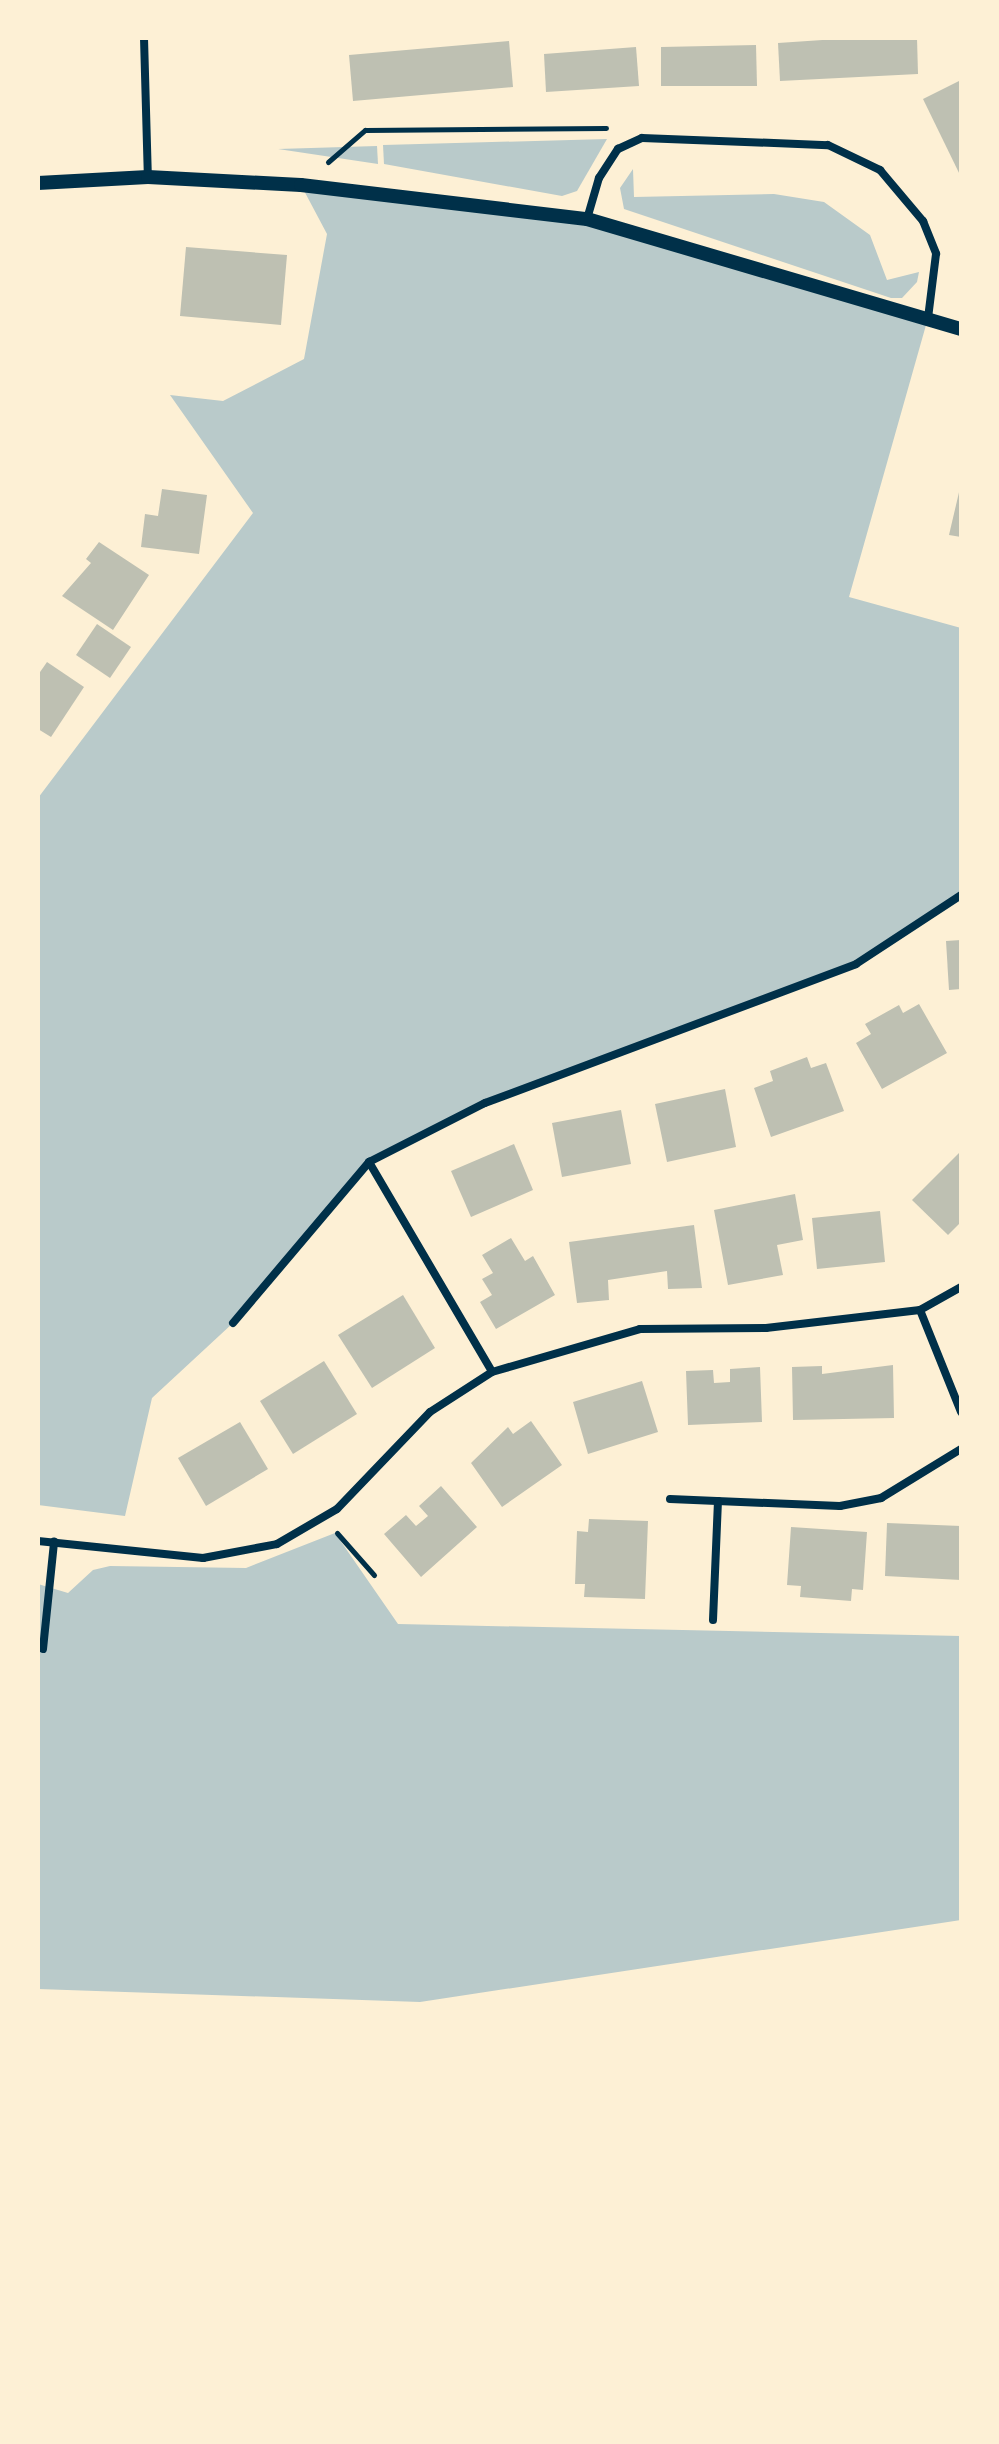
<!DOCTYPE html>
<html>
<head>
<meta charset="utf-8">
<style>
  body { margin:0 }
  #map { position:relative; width:999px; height:2444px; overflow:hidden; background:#fdf0d5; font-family:"Work Sans",sans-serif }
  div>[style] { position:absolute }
  .green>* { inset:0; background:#b9caca }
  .building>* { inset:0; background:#bec0b2 }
  .path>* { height:5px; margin:-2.5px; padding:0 2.5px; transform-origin:2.5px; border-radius:2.5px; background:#003049 }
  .minor>* { height:8px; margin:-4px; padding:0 4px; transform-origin:4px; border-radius:4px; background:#003049 }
  .tertiary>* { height:14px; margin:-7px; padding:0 7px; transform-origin:7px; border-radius:7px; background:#003049 }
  span { translate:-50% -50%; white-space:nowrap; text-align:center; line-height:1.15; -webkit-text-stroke:8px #fdf0d5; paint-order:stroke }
  .frame { position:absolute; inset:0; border:40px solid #fdf0d5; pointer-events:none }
</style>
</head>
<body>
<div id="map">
  <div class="green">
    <i style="clip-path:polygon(607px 139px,577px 191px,562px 196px,384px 164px,383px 145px)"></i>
    <i style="clip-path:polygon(377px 146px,378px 164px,278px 149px)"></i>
    <i style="clip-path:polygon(633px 169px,634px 197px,774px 194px,824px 202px,870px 235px,887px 280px,919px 272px,917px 282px,902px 298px,891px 298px,624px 209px,620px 188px)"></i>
    <i style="clip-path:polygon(301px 185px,587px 219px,928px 318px,849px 597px,961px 628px,961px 895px,856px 964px,486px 1103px,369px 1162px,233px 1323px,152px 1398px,125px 1516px,38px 1505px,38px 798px,253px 513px,170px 395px,223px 401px,304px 359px,327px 234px)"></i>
    <i style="clip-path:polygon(335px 1533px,398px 1624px,961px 1636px,961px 1920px,420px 2002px,38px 1989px,38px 1584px,68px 1593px,93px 1570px,110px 1566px,246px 1568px)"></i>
  </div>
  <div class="building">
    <i style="clip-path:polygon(852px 38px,917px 38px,918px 74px,780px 81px,778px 43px)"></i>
    <i style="clip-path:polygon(509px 41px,513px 87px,353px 101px,349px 55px)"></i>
    <i style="clip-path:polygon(756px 45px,757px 86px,661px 86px,661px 47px)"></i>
    <i style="clip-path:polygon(636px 47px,639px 86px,546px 92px,544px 54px)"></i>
    <i style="clip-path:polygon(961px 80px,961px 177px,923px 99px)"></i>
    <i style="clip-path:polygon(186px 247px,287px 255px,281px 325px,180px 316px)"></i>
    <i style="clip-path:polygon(960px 488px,961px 488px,961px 537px,949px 535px)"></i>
    <i style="clip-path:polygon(162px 489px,207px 495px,199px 554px,141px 547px,145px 514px,158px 516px)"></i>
    <i style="clip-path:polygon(99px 542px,149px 575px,113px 630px,62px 596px,91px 563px,86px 559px)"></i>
    <i style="clip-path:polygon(97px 624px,131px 647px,110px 678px,76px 655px)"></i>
    <i style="clip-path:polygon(47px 662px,84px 687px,51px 737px,38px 729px,38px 675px)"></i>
    <i style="clip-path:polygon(961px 940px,961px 989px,949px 990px,946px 941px)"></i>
    <i style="clip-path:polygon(919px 1004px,947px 1053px,882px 1089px,856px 1043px,871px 1034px,865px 1024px,899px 1005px,903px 1013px)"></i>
    <i style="clip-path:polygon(807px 1057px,811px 1068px,826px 1063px,844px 1111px,771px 1137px,754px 1088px,773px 1081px,770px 1071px)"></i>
    <i style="clip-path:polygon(725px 1089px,736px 1147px,667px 1162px,655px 1104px)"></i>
    <i style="clip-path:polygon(621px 1110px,631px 1164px,562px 1177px,552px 1123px)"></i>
    <i style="clip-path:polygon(514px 1144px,533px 1190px,471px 1217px,451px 1171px)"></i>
    <i style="clip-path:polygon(961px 1151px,961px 1222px,948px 1235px,912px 1200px)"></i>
    <i style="clip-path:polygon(795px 1194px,803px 1240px,777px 1245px,783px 1275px,728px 1285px,714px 1210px)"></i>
    <i style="clip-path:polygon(880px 1211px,885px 1262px,817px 1269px,812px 1218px)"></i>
    <i style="clip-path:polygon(694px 1225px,702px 1288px,668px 1289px,667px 1271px,608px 1280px,609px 1300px,577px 1303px,569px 1242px)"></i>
    <i style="clip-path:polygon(511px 1238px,525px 1261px,533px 1256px,555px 1295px,496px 1329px,480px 1302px,492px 1295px,482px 1279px,493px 1273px,482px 1255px)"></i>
    <i style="clip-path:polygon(403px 1295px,435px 1348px,372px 1388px,338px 1335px)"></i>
    <i style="clip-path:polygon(324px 1361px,357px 1414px,293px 1454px,260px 1401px)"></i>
    <i style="clip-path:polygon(893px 1365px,894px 1418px,793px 1420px,792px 1367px,822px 1366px,822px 1374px)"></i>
    <i style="clip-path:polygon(760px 1367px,762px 1422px,688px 1425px,686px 1371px,713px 1370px,714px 1383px,730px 1382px,730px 1369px)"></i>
    <i style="clip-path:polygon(642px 1381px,658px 1432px,588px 1454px,573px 1402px)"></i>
    <i style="clip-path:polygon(531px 1421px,562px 1465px,502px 1507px,471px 1463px,508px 1427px,513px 1434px)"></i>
    <i style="clip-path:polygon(240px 1422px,268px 1469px,206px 1506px,178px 1458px)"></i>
    <i style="clip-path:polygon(441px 1486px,477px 1527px,421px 1577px,384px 1534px,406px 1515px,416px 1526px,428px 1516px,419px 1506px)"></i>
    <i style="clip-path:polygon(589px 1519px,648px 1521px,645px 1599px,584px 1597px,585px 1584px,575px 1584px,577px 1531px,588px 1532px)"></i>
    <i style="clip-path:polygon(887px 1523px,961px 1526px,961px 1580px,885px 1576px)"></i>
    <i style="clip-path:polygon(791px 1527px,867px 1532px,863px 1590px,852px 1589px,851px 1601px,800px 1597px,801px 1586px,787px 1585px)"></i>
  </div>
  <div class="path">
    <i style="left:328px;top:162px;width:49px;rotate:-40.9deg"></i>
    <i style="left:365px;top:130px;width:241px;rotate:-0.5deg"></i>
    <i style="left:337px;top:1533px;width:56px;rotate:48.6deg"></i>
  </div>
  <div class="minor">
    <i style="left:144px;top:38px;width:139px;rotate:88.4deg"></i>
    <i style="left:587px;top:219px;width:43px;rotate:-73.7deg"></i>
    <i style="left:599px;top:178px;width:35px;rotate:-57deg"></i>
    <i style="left:618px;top:149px;width:26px;rotate:-25deg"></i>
    <i style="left:642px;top:138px;width:186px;rotate:2.2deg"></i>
    <i style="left:828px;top:145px;width:58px;rotate:25.7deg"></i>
    <i style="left:880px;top:170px;width:67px;rotate:49.9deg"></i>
    <i style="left:923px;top:221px;width:35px;rotate:68deg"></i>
    <i style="left:936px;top:254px;width:64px;rotate:97.1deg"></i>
    <i style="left:369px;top:1162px;width:243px;rotate:59.6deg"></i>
    <i style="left:920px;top:1310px;width:110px;rotate:68.1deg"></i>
    <i style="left:233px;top:1323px;width:211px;rotate:-49.8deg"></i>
    <i style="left:369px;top:1162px;width:130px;rotate:-27deg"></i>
    <i style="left:485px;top:1103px;width:396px;rotate:-20.5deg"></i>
    <i style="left:856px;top:964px;width:126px;rotate:-33.3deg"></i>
    <i style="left:670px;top:1499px;width:170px;rotate:2.4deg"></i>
    <i style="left:840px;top:1506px;width:42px;rotate:-11deg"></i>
    <i style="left:881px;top:1498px;width:94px;rotate:-31.5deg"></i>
    <i style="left:38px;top:1541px;width:166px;rotate:5.9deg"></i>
    <i style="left:203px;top:1558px;width:75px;rotate:-10.7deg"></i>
    <i style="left:277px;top:1544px;width:69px;rotate:-30.3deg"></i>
    <i style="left:337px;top:1509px;width:134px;rotate:-46.2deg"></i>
    <i style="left:430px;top:1412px;width:74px;rotate:-32.8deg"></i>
    <i style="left:492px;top:1372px;width:154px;rotate:-16.2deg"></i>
    <i style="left:640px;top:1329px;width:126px;rotate:-0.5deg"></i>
    <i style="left:766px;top:1328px;width:155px;rotate:-6.7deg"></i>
    <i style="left:920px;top:1310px;width:47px;rotate:-29.3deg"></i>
    <i style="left:713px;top:1620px;width:119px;rotate:-87.6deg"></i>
    <i style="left:43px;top:1649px;width:108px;rotate:-84.1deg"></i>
  </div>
  <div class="tertiary">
    <i style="left:38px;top:183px;width:110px;rotate:-3.1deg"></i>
    <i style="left:148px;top:177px;width:153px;rotate:3deg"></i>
    <i style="left:301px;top:185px;width:288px;rotate:6.8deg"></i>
    <i style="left:587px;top:219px;width:390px;rotate:16.4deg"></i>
  </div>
  <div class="frame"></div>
</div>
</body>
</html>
